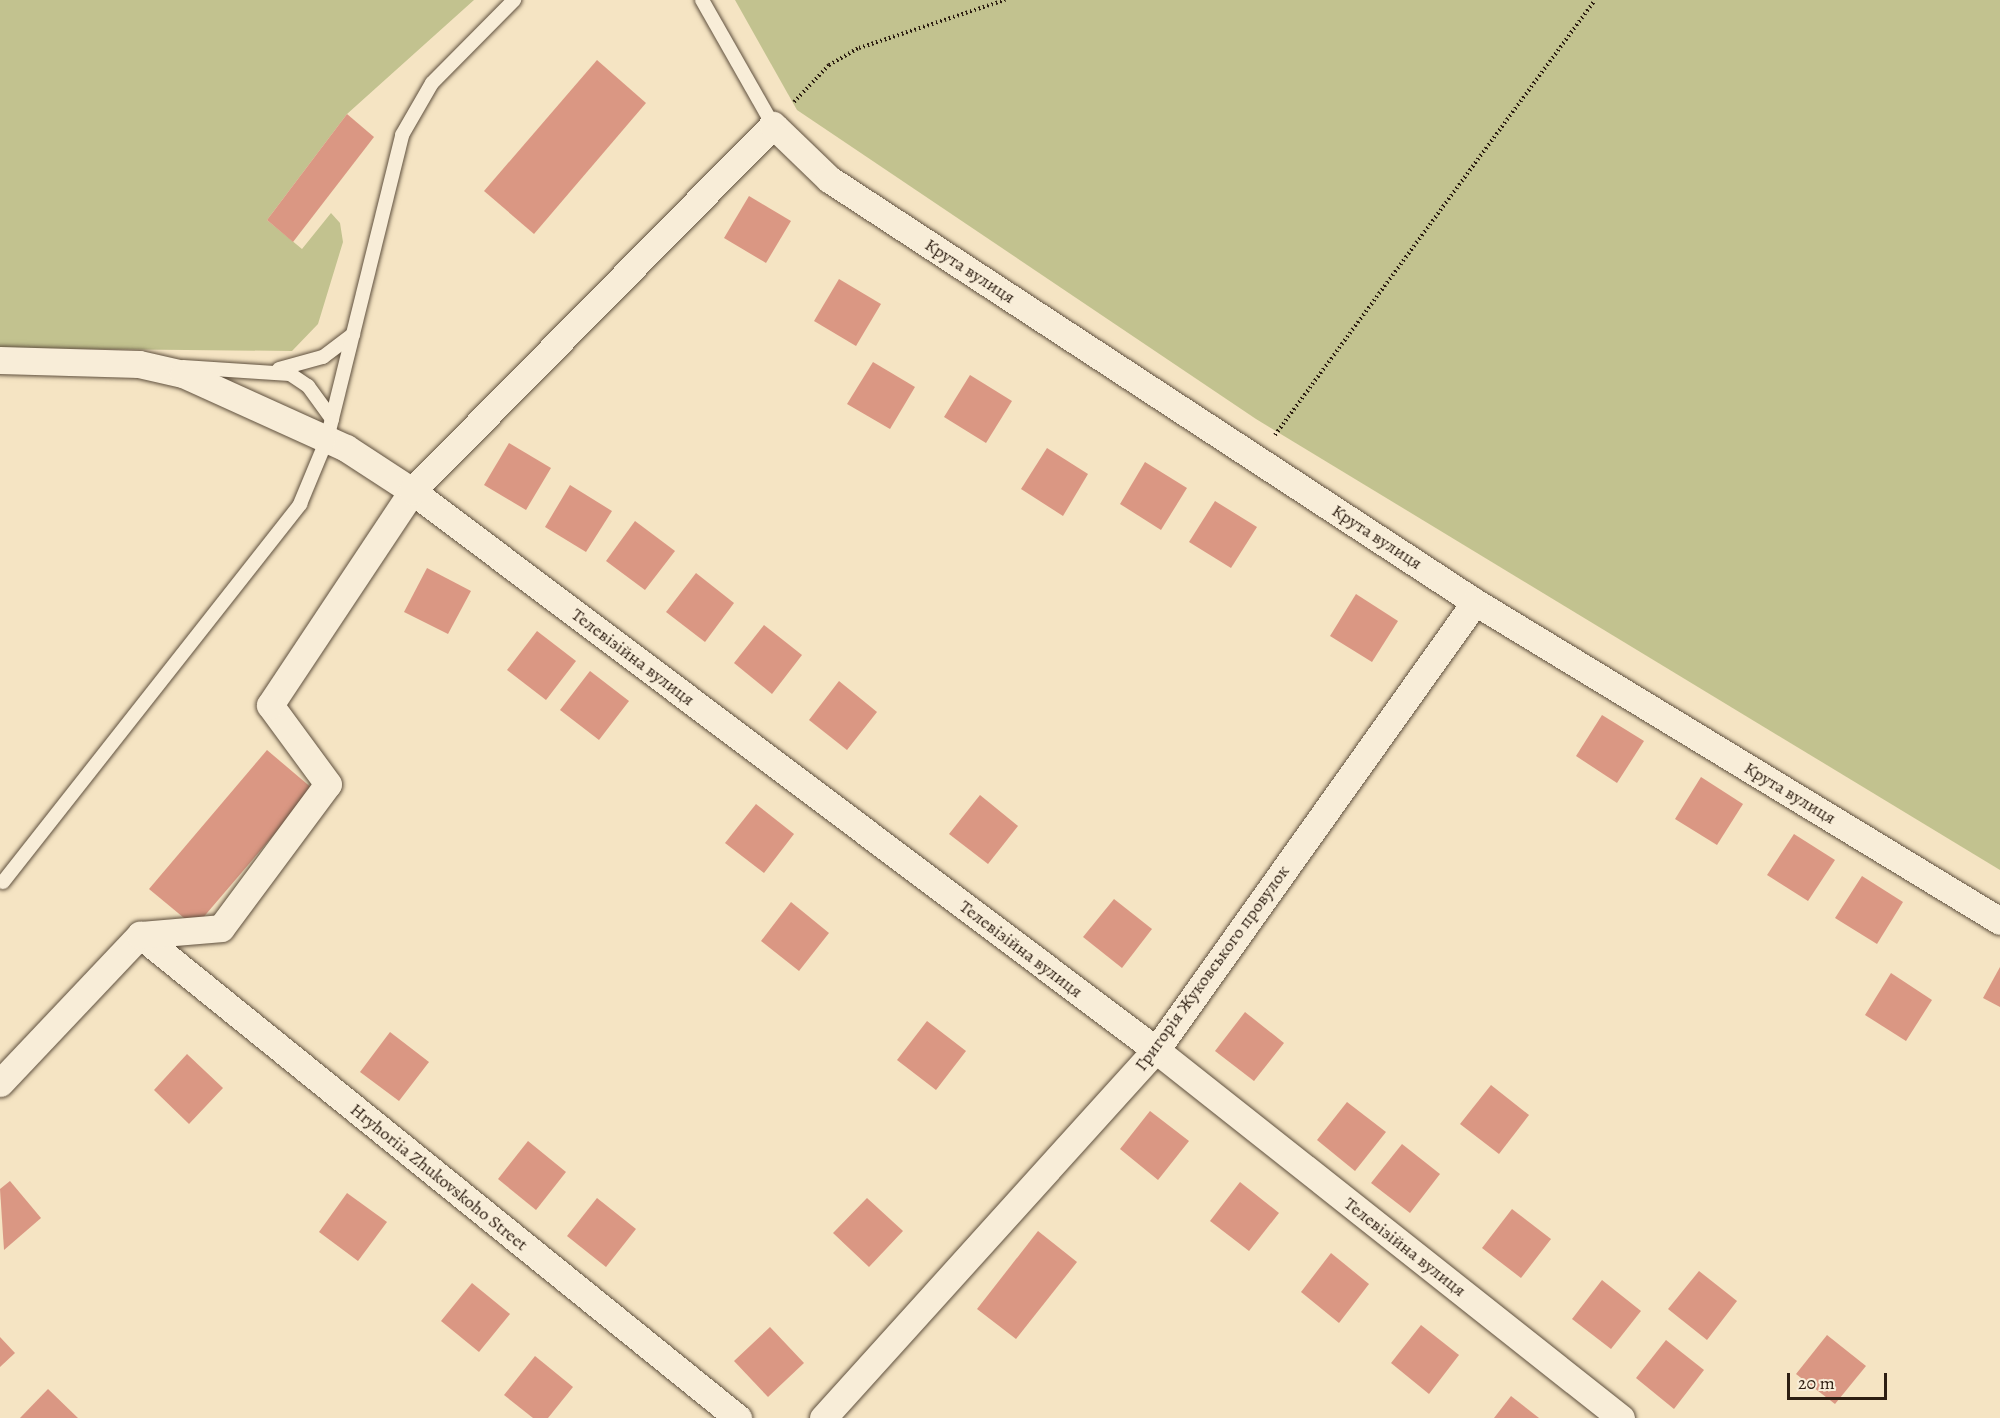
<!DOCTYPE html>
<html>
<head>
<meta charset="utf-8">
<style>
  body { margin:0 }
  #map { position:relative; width:2000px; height:1418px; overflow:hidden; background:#f5e4c3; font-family:Alegreya,serif }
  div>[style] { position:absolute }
  .green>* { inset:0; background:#c2c28f }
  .building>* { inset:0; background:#da9783 }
  .path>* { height:4px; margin-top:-2px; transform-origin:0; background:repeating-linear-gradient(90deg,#2d1e12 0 1.5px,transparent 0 4.5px) }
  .roads { filter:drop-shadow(0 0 2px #5f503e) drop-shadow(0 0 2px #5f503e) }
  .service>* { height:14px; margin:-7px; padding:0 7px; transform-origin:7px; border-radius:7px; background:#f8edd8 }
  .minor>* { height:27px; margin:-13.5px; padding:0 13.5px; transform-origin:13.5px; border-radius:13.5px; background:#f8edd8 }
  span { translate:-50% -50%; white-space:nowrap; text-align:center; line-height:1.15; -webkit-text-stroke:4.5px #f8edd8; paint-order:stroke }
  .street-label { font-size:18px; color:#2d1e12 }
  .scale { position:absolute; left:1787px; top:1373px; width:100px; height:27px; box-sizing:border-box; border:3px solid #2d1e12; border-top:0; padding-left:8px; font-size:18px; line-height:21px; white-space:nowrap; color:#2d1e12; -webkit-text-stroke:4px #f8edd8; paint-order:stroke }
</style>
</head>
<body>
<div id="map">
  <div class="green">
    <i style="clip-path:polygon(0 0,474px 0,347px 114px,267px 220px,302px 249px,331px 213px,340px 223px,343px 242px,318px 324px,292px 351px,0 348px)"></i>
    <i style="clip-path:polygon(735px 0,2000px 0,2000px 870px,1256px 419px,797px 110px)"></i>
  </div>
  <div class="building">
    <i style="clip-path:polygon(597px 60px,646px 103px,534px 234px,484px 191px)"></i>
    <i style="clip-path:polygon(347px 114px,374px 137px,293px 242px,267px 220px)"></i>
    <i style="clip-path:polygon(749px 196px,791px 221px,766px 263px,724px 238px)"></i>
    <i style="clip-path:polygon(839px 279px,881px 304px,856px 346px,814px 321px)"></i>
    <i style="clip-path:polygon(873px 362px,915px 387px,890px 429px,847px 404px)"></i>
    <i style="clip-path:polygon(970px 375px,1012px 401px,986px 443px,944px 417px)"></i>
    <i style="clip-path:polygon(509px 443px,551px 468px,526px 510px,484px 485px)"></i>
    <i style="clip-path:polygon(1047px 448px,1088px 474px,1063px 516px,1021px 489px)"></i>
    <i style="clip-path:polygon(1145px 462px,1187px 488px,1161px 530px,1120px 504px)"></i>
    <i style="clip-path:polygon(570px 485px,612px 511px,586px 552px,545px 527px)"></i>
    <i style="clip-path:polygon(1215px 501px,1257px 527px,1231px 568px,1189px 542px)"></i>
    <i style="clip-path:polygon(635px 521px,675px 551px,645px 590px,606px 561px)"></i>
    <i style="clip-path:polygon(427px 568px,471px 591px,448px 634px,404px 612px)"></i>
    <i style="clip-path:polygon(696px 573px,734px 603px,705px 642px,666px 612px)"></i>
    <i style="clip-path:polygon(1356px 594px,1398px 621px,1372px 662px,1330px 636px)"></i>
    <i style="clip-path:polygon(764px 625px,802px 655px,772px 694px,734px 663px)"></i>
    <i style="clip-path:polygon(537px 631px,576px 661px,546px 700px,507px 670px)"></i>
    <i style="clip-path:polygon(590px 671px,629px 701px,599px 740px,560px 710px)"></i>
    <i style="clip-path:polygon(839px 681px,877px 712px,847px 750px,809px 720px)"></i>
    <i style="clip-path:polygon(1602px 715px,1644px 741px,1617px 783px,1576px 756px)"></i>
    <i style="clip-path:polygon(267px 750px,313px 789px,195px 927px,149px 889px)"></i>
    <i style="clip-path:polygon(1701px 777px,1743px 804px,1717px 845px,1675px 819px)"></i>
    <i style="clip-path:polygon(980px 795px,1018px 826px,988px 864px,949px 834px)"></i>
    <i style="clip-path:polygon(756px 804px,794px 834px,764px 873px,725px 843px)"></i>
    <i style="clip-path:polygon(1794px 834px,1835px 860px,1808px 901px,1767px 875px)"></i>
    <i style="clip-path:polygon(1862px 876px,1903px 902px,1877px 944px,1835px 918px)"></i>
    <i style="clip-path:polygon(1114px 899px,1152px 929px,1122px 968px,1083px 937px)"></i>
    <i style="clip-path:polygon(791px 902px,829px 933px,799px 971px,761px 941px)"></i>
    <i style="clip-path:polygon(2000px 967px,2000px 1007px,1983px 998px)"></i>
    <i style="clip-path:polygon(1891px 973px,1932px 1000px,1906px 1041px,1865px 1015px)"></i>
    <i style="clip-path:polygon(1245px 1012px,1284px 1043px,1254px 1081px,1215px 1051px)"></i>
    <i style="clip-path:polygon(927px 1021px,966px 1051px,936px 1090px,897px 1060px)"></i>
    <i style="clip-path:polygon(390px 1032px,429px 1062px,399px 1101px,360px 1072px)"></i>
    <i style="clip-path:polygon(187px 1054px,223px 1088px,189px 1124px,154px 1090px)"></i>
    <i style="clip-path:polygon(1491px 1085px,1529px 1115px,1499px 1154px,1460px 1124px)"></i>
    <i style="clip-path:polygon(1347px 1102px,1386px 1132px,1355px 1171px,1317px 1140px)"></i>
    <i style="clip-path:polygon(1150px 1111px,1189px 1141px,1158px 1180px,1120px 1149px)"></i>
    <i style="clip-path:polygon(528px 1141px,566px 1172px,536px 1210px,498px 1179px)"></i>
    <i style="clip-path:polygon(1402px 1144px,1440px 1174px,1410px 1213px,1371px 1183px)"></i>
    <i style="clip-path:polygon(10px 1181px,41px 1218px,4px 1250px,0 1189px)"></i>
    <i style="clip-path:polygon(1240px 1182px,1279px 1213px,1249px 1251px,1210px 1221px)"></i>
    <i style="clip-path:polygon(347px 1193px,387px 1222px,358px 1261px,319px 1232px)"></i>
    <i style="clip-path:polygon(597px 1198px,636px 1229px,606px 1267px,567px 1236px)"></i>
    <i style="clip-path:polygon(867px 1198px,903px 1231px,869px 1267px,833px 1233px)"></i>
    <i style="clip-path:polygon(1512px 1209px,1551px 1239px,1521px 1278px,1482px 1248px)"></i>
    <i style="clip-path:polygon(1038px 1231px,1077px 1262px,1016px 1339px,977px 1309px)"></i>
    <i style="clip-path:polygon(1331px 1253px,1369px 1284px,1339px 1323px,1301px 1292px)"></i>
    <i style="clip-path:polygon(1699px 1271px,1737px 1301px,1707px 1340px,1668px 1309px)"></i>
    <i style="clip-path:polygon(1602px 1280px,1641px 1311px,1611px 1349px,1572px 1319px)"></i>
    <i style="clip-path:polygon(472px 1283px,510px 1314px,479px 1352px,441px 1321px)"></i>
    <i style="clip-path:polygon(1421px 1325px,1459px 1355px,1429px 1394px,1391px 1363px)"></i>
    <i style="clip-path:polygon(770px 1327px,804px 1363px,768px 1397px,734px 1361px)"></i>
    <i style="clip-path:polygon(1827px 1335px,1866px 1366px,1835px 1404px,1796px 1374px)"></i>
    <i style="clip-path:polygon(0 1337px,15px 1353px,0 1367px)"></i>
    <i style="clip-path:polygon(1666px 1340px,1704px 1370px,1674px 1409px,1636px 1378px)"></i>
    <i style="clip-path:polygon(535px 1356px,573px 1387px,548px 1418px,533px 1418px,504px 1395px)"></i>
    <i style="clip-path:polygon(48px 1389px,78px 1418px,20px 1418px)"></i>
    <i style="clip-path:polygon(1511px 1396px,1539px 1418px,1494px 1418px)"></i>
  </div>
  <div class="path">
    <i style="left:794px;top:102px;width:51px;rotate:-46.6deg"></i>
    <i style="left:829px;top:65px;width:34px;rotate:-30deg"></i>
    <i style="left:859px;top:48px;width:154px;rotate:-18.2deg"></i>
    <i style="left:1275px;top:435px;width:540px;rotate:-53.66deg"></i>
  </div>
  <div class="roads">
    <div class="service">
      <i style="left:702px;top:0;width:144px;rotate:60.4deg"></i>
      <i style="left:183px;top:367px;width:107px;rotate:3.7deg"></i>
      <i style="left:290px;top:374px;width:22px;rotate:34deg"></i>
      <i style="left:308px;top:386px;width:41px;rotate:54deg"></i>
      <i style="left:279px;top:369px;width:46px;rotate:-15.3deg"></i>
      <i style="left:323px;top:357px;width:38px;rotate:-37deg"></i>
      <i style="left:3px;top:882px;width:481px;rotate:-51.8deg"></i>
      <i style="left:300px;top:504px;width:70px;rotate:-67.4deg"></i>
      <i style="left:327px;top:439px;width:313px;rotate:-76.1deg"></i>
      <i style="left:402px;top:135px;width:60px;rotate:-60deg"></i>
      <i style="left:432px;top:83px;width:117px;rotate:-45.3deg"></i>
    </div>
    <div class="minor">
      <i style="left:0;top:360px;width:139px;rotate:1.6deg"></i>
      <i style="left:139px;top:364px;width:45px;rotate:12.8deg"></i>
      <i style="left:183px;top:374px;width:179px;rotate:24.4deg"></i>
      <i style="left:346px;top:448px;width:79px;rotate:33.1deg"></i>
      <i style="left:412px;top:491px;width:931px;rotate:36.92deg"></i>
      <i style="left:1156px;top:1050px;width:593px;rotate:38.36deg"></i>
      <i style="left:140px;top:935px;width:769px;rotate:38.93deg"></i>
      <i style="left:0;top:1083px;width:204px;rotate:-46.6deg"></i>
      <i style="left:140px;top:935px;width:81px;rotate:-4.9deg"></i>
      <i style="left:221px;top:928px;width:179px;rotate:-53.4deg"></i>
      <i style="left:328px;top:784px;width:98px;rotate:-126.3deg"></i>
      <i style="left:270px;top:705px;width:257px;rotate:-56.4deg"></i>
      <i style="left:412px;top:491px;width:514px;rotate:-45.39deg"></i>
      <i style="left:773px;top:125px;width:78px;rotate:44deg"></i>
      <i style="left:829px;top:179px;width:772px;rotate:33.22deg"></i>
      <i style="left:1475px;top:602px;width:614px;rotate:31.28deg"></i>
      <i style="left:823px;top:1418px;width:496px;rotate:-47.9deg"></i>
      <i style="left:1156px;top:1050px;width:550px;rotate:-54.55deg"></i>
    </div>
  </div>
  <div class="street-label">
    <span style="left:970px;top:271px;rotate:33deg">Крута вулиця</span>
    <span style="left:1377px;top:537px;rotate:33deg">Крута вулиця</span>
    <span style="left:633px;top:657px;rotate:37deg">Телевізійна вулиця</span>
    <span style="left:1790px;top:793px;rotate:31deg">Крута вулиця</span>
    <span style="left:1021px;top:949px;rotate:37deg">Телевізійна вулиця</span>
    <span style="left:1212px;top:968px;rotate:-54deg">Григорія Жуковського провулок</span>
    <span style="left:439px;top:1177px;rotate:39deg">Hryhoriia Zhukovskoho Street</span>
    <span style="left:1405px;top:1247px;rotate:38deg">Телевізійна вулиця</span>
  </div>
  <div class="scale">20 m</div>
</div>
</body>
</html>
